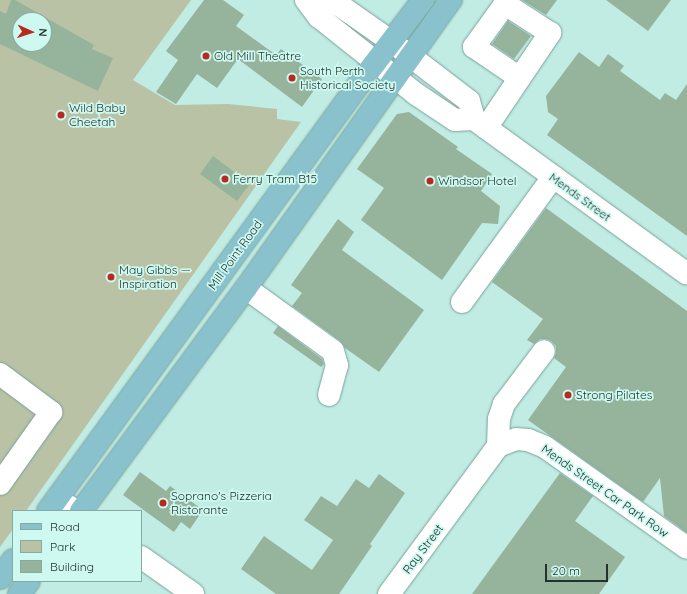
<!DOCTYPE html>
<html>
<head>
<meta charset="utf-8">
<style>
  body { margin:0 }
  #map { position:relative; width:687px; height:594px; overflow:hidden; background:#c1ece3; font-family:Quicksand,sans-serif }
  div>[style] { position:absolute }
  .green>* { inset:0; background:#bac2a5 }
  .building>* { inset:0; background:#96b39c }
  .roads { filter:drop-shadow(0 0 1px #79a29a) drop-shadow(0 0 1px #79a29a) }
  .minor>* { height:22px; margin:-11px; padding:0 11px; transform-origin:11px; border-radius:11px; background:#fff }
  .major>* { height:22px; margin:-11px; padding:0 11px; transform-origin:11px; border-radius:11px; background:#89c2cd }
  .dots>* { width:11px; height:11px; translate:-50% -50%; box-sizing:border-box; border:2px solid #cef9f0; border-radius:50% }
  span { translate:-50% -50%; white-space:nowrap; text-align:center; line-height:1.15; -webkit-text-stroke:3.5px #cef9f0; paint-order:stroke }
  .poi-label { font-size:12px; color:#22332f }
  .left { translate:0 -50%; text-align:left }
  .street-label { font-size:12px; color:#22332f }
  .legend { position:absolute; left:12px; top:510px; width:130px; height:72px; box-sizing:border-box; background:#cef9f0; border:1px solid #89aaa3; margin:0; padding:5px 7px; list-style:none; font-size:12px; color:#22332f }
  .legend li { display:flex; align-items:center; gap:8px; height:20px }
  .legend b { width:20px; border:1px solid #89aaa3 }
  .north { position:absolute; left:12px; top:12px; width:40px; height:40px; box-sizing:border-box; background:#cef9f0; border:1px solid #89aaa3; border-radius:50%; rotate:93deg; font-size:11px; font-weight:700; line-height:16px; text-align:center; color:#22332f }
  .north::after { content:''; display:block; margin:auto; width:14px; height:18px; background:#b82a21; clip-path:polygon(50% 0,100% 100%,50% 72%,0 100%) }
  .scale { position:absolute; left:545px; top:564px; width:63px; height:18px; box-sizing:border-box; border:2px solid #22332f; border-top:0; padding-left:5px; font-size:12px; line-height:14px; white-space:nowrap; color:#22332f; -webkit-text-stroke:3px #cef9f0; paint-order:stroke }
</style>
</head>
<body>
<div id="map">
  <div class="green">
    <i style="clip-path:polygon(evenodd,0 0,191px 0,133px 80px,175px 105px,228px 104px,277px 109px,277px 119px,301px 122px,26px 511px,13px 511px,13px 529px,0 547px,0 0,20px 20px,44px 20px,44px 44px,20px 44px,20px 20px)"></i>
  </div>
  <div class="building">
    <i style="clip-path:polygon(evenodd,11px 0,15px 0,94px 45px,92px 49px,113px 58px,98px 91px,0 44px,0 11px,6px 14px,11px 0,20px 20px,44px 20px,44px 44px,20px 44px,20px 20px)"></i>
    <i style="clip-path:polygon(204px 0,223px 0,244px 15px,236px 26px,276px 55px,281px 49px,322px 79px,302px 107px,238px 59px,217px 88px,197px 74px,176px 104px,156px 92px,178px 60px,166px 51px)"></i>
    <i style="clip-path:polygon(522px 0,557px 0,546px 15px)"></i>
    <i style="clip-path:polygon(606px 0,671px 0,648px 31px)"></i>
    <i style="clip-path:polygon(508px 21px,531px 36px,514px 59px,492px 44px)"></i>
    <i style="clip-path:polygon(579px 52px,599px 67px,608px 54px,624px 66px,620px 71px,660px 100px,665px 93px,676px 100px,687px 84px,687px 236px,547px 135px,558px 119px,548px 112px,546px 96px)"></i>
    <i style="clip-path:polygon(409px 112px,458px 147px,456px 149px,492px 174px,481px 191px,500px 206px,498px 224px,482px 223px,442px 280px,361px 220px,384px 188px,357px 169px,397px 114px)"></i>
    <i style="clip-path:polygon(213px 156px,250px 184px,237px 201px,200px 174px)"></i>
    <i style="clip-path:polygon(546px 208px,687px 311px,687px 533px,664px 516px,660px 478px,643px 502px,528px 420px,566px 367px,554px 358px,556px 353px,556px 346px,551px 341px,546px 339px,540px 339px,534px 344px,527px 340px,543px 319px,492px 282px)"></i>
    <i style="clip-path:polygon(338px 219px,354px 232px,342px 250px,424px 310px,379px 372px,345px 348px,340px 341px,292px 306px,302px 293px,291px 285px)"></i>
    <i style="clip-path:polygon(278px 326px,322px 359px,324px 364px,321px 367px,273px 333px)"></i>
    <i style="clip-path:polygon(140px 472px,166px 491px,170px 486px,203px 510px,190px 529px,181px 522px,174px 532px,123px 495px)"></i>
    <i style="clip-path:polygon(560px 473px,593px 496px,575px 521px,625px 557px,599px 594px,472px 594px)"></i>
    <i style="clip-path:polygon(379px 474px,405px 493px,370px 544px,372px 546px,339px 594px,276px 594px,241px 569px,264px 536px,312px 570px,333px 540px,304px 520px,321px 496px,337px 506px,356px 479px,369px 488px)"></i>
  </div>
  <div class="roads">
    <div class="minor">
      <i style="left:306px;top:0;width:21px;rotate:53deg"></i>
      <i style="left:319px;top:17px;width:124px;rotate:38.4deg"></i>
      <i style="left:416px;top:94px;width:47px;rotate:33.7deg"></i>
      <i style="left:455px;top:120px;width:19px;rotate:-3deg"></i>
      <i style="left:474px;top:119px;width:263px;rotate:36deg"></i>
      <i style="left:328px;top:0;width:12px;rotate:24deg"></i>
      <i style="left:339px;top:5px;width:65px;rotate:34.9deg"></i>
      <i style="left:392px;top:42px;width:97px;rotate:37.5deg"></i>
      <i style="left:469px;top:101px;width:19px;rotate:74deg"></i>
      <i style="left:508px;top:0;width:58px;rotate:125.9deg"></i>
      <i style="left:474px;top:47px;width:55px;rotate:34deg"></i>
      <i style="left:486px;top:128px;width:115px;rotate:-56deg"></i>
      <i style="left:550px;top:33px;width:54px;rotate:-147.2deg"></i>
      <i style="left:246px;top:288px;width:107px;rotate:35.9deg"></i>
      <i style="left:333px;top:351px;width:15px;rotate:74deg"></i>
      <i style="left:337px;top:365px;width:31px;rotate:105deg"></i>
      <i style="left:462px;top:302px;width:155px;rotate:-53.9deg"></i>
      <i style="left:0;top:374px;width:64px;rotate:36.7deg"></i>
      <i style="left:51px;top:412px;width:88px;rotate:125.3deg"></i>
      <i style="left:498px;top:446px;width:27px;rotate:-88deg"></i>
      <i style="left:499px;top:419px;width:16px;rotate:-72deg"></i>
      <i style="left:504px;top:404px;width:66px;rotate:-53deg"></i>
      <i style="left:57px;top:499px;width:22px;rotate:32deg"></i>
      <i style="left:141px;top:557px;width:64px;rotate:35.4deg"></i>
      <i style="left:389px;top:594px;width:184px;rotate:-53.6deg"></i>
      <i style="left:498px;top:446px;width:19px;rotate:-21deg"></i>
      <i style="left:516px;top:439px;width:12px;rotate:5deg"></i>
      <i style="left:528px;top:440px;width:18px;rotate:22deg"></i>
      <i style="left:545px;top:447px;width:174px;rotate:35.4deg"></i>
    </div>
    <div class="major">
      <i style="left:48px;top:511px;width:523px;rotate:-53.94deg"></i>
      <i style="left:356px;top:88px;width:111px;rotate:-52.7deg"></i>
      <i style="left:81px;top:511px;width:277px;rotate:-53.5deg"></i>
      <i style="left:246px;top:288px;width:354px;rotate:-54.6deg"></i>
      <i style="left:0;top:578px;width:22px;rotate:-54deg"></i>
      <i style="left:19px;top:594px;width:16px;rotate:-52deg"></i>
    </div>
  </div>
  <div class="dots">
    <i style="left:206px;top:56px;background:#b82a21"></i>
    <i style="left:292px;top:78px;background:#b82a21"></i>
    <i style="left:61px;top:115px;background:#b82a21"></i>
    <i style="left:225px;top:179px;background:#b82a21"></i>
    <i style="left:430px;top:181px;background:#b82a21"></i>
    <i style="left:111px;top:277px;background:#b82a21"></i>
    <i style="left:568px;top:395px;background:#b82a21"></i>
    <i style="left:163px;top:503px;background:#b82a21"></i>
  </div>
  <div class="poi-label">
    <span class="left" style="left:214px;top:56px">Old Mill Theatre</span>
    <span class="left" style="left:300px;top:78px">South Perth<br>Historical Society</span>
    <span class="left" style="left:69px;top:115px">Wild Baby<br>Cheetah</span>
    <span class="left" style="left:233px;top:179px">Ferry Tram B15</span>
    <span class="left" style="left:438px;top:181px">Windsor Hotel</span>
    <span class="left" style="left:119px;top:277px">May Gibbs —<br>Inspiration</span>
    <span class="left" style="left:576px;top:395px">Strong Pilates</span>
    <span class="left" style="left:171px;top:503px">Soprano's Pizzeria<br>Ristorante</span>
  </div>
  <div class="street-label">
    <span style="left:580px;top:197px;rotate:36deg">Mends Street</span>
    <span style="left:235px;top:255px;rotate:-54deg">Mill Point Road</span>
    <span style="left:605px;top:491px;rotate:35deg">Mends Street Car Park Row</span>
    <span style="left:423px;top:549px;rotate:-53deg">Ray Street</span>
  </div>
  <ul class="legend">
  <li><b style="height:5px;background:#89c2cd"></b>Road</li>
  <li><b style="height:11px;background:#bac2a5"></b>Park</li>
  <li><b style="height:11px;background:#96b39c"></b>Building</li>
  </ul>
  <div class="north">N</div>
  <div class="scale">20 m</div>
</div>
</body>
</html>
